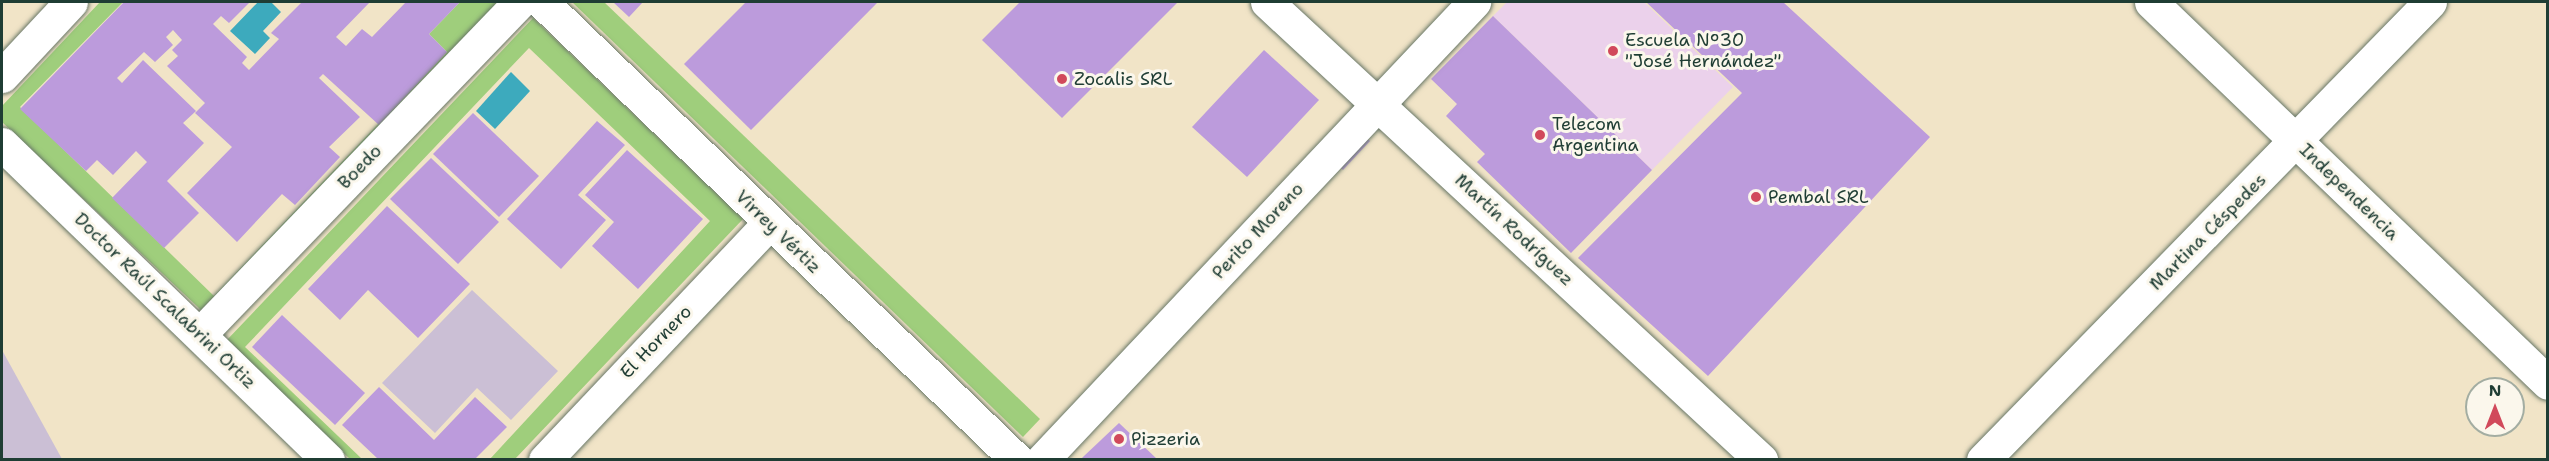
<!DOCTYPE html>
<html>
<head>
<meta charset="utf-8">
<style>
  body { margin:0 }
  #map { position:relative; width:2549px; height:461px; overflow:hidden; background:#f1e4c7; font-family:"Shantell Sans",sans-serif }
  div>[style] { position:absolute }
  .built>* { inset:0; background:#ebd1eb }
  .industrial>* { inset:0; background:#cbbfd5 }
  .green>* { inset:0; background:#9fce7c }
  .water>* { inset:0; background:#3daabd }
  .building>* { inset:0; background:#bc9bdc }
  .roads { filter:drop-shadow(0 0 2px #687767) drop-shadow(0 0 2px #687767) }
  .minor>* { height:33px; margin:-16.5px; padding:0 16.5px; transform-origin:16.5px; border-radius:16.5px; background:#fff }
  .dots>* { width:16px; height:16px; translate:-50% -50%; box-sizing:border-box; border:3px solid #fbf7ec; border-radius:50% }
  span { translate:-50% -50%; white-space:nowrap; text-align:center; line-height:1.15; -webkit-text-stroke:6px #fbf7ec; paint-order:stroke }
  .poi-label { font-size:18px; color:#1f3d34 }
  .left { translate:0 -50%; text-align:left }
  .street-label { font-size:18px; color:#1f3d34 }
  .frame { position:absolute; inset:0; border:3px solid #1f3d34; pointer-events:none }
  .north { position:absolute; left:2465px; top:377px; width:60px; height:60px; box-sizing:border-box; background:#fbf7ec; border:2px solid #a3ada2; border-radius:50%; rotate:0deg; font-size:16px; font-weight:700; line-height:24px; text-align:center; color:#1f3d34 }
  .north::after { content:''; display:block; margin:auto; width:21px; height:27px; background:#d1495b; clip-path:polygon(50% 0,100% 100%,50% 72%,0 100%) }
</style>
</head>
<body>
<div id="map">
  <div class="built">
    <i style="clip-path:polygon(1507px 2px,1644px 2px,1733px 87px,1652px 170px,1493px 16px)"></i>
  </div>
  <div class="industrial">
    <i style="clip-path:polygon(472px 290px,558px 371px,511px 420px,477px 388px,435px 433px,382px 383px)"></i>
    <i style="clip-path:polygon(2px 350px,62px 459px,2px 459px)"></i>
  </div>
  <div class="green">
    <i style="clip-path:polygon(100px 2px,123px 2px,20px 107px,214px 296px,447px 52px,429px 34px,460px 2px,503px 2px,201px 310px,2px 122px,2px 106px)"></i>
    <i style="clip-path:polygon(572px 2px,604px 2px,1040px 419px,1023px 437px)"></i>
    <i style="clip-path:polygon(533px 18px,743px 219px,515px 459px,490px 459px,710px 221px,529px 48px,245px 347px,362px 459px,350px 459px,225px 342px)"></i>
  </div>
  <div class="water">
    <i style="clip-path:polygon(258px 2px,271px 2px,281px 12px,263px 31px,270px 38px,255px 54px,230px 31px)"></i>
    <i style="clip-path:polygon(511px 72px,530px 91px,495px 129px,476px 111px)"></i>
  </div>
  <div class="building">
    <i style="clip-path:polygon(124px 2px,250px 2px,229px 23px,221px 16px,213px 24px,247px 57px,242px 63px,249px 70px,279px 39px,271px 33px,302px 2px,370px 2px,336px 37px,346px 46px,362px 29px,372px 37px,406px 2px,460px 2px,429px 34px,447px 52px,379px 125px,323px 74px,319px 78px,360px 117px,329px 147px,340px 157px,295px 205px,282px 194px,237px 242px,187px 193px,232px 147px,195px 113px,205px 103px,167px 66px,178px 56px,172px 50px,182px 40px,173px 30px,166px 37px,173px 45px,155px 62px,144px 52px,117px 78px,122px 83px,143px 60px,196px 111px,183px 123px,204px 143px,167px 181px,199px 213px,164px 248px,112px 198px,147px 162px,136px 151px,113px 175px,97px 160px,86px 171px,20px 109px)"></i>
    <i style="clip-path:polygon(613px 2px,643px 2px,629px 17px)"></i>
    <i style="clip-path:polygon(746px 2px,878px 2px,751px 130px,684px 64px)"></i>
    <i style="clip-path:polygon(1020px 2px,1178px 2px,1062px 118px,982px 40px)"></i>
    <i style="clip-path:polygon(1646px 2px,1783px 2px,1930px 137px,1708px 376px,1578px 258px,1742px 93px)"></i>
    <i style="clip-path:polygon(1493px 16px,1652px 170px,1571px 253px,1477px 162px,1485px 154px,1446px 116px,1457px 104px,1431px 79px)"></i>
    <i style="clip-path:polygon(1264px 50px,1319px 100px,1247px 177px,1192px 127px)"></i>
    <i style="clip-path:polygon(473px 113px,539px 176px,499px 217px,433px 154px)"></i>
    <i style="clip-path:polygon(597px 121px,625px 145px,578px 195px,606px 220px,561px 269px,507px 219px)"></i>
    <i style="clip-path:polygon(1360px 132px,1370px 141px,1343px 170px,1333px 161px)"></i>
    <i style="clip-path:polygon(627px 150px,703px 219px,638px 289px,592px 246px,614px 222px,585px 195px)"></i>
    <i style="clip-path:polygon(431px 158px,499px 222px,458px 264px,390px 199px)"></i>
    <i style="clip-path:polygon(387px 206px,470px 284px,418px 338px,368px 290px,340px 320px,308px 289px)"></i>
    <i style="clip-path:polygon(282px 315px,365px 393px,335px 425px,252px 347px)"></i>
    <i style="clip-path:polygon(379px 387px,434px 440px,475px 397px,507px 427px,475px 459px,378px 459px,342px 425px)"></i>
    <i style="clip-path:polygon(1119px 423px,1157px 459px,1081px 459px,1084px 456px)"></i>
  </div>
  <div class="roads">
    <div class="minor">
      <i style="left:542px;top:2px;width:660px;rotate:43.96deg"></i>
      <i style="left:1267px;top:2px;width:674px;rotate:42.83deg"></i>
      <i style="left:2151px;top:2px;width:550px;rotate:43.82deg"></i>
      <i style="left:2px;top:76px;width:101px;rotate:-47deg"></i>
      <i style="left:2px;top:144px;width:454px;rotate:44.1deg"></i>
      <i style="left:200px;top:334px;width:461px;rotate:-46.1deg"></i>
      <i style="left:545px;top:460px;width:325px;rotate:-46.6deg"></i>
      <i style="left:1042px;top:460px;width:630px;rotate:-46.67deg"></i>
      <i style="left:1983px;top:460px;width:640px;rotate:-45.7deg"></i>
    </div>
  </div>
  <div class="dots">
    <i style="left:1613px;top:51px;background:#d1495b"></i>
    <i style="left:1062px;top:79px;background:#d1495b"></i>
    <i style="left:1540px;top:135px;background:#d1495b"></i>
    <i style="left:1756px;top:197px;background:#d1495b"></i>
    <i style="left:1119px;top:439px;background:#d1495b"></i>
  </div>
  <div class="poi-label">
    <span class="left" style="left:1625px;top:51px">Escuela Nº30<br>"José Hernández"</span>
    <span class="left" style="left:1074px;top:79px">Zocalis SRL</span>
    <span class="left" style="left:1552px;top:135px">Telecom<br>Argentina</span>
    <span class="left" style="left:1768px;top:197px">Pembal SRL</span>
    <span class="left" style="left:1131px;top:439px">Pizzeria</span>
  </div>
  <div class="street-label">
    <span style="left:360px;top:167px;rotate:-46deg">Boedo</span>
    <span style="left:2349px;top:192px;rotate:44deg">Independencia</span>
    <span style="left:1514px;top:230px;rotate:43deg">Martín Rodríguez</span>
    <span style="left:1258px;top:231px;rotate:-47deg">Perito Moreno</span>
    <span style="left:778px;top:232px;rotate:44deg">Virrey Vértiz</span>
    <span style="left:2208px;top:232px;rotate:-45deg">Martina Céspedes</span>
    <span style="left:165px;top:301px;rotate:44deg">Doctor Raúl Scalabrini Ortiz</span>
    <span style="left:656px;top:342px;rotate:-46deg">El Hornero</span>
  </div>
  <div class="frame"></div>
  <div class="north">N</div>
</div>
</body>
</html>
